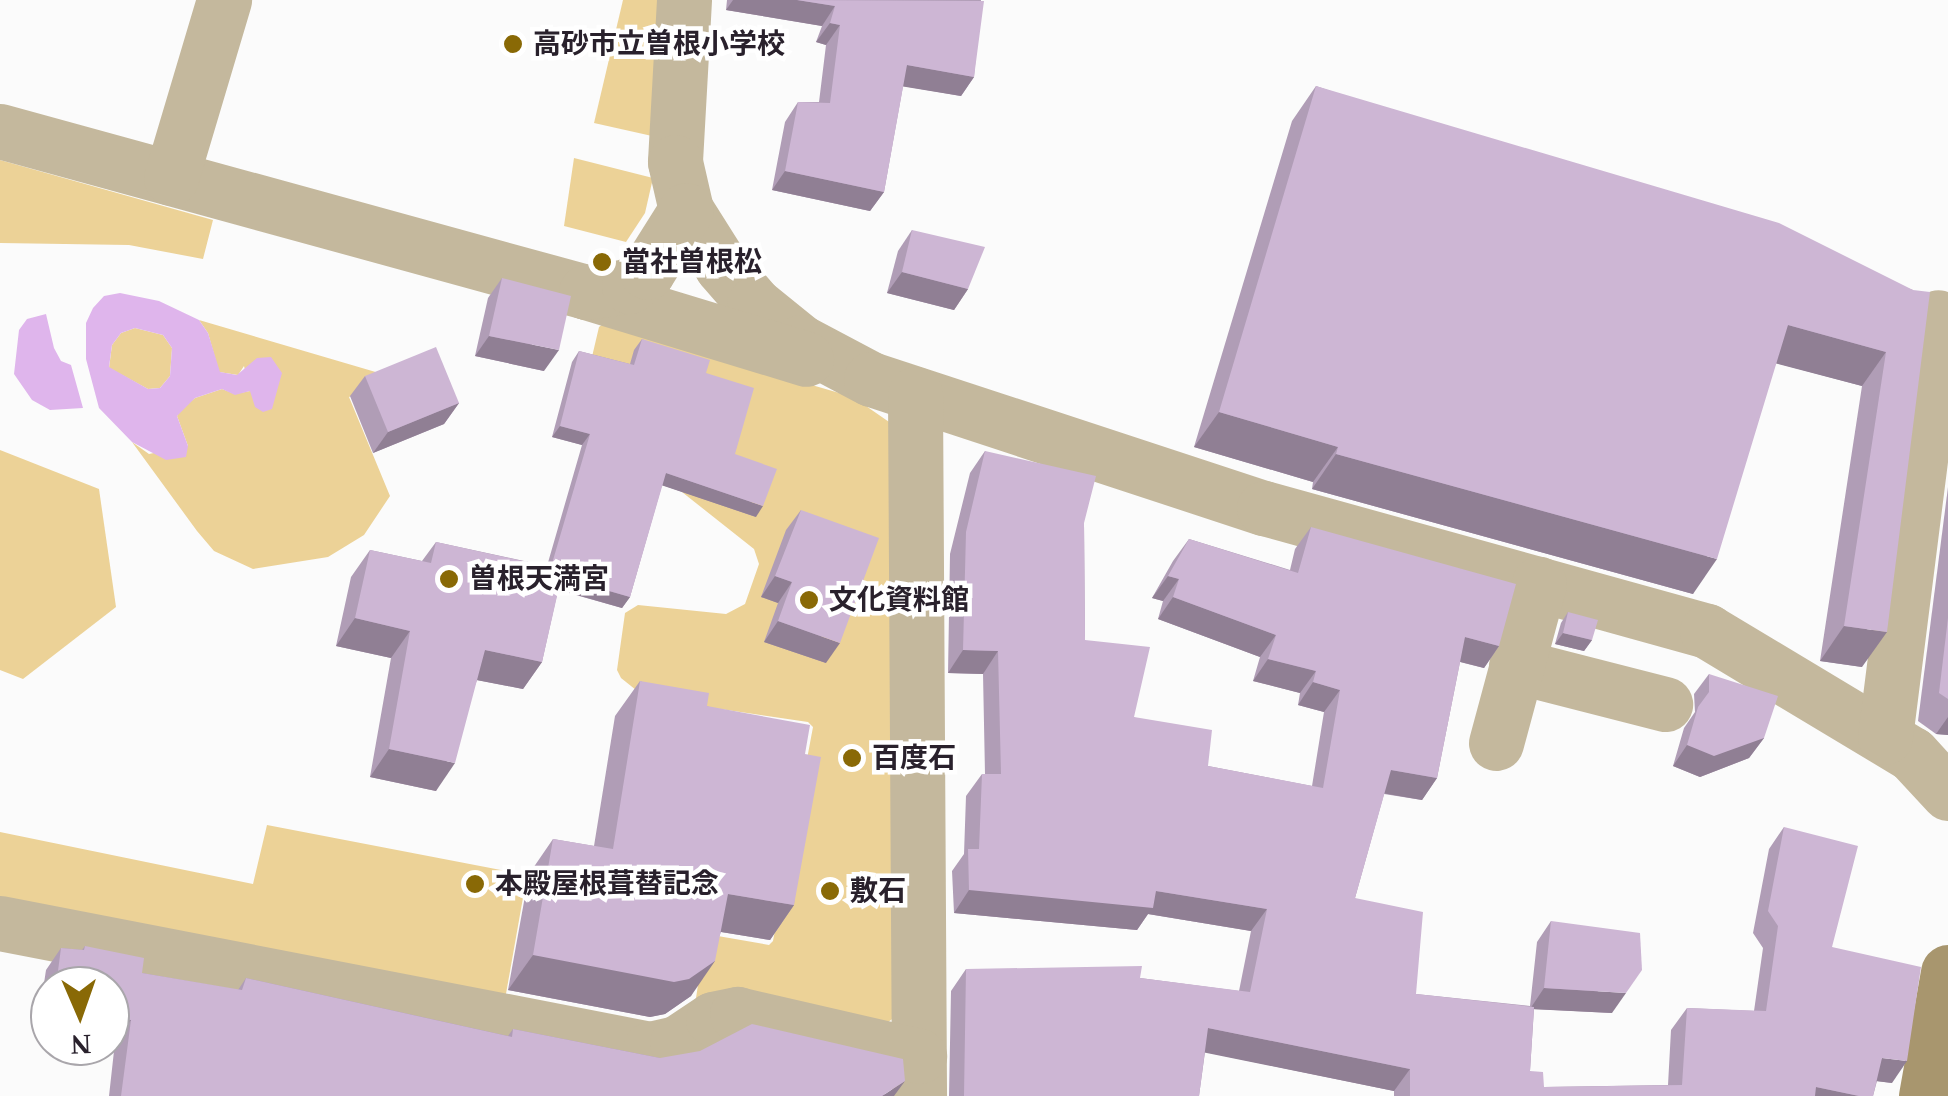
<!DOCTYPE html>
<html>
<head>
<meta charset="utf-8">
<style>
  body { margin:0 }
  #map { position:relative; width:1948px; height:1096px; overflow:hidden; background:#fbfbfb; font-family:"Times New Roman","Noto Sans JP",serif }
  div>[style] { position:absolute }
  .green>* { inset:0; background:#ecd297 }
  .water>* { inset:0; background:#dfb5ec }
  .minor>* { height:55px; margin:-27.5px; padding:0 27.5px; transform-origin:27.5px; border-radius:27.5px; background:#c4b89d }
  .secondary>* { height:55px; margin:-27.5px; padding:0 27.5px; transform-origin:27.5px; border-radius:27.5px; background:#a8966e }
  .wall>* { inset:0; background:#b09db6 }
  .shaded-wall>* { inset:0; background:#907f94 }
  .building>* { inset:0; background:#cdb6d4 }
  .dots>* { width:28px; height:28px; translate:-50% -50%; box-sizing:border-box; border:5px solid #fff; border-radius:50% }
  span { translate:-50% -50%; white-space:nowrap; text-align:center; line-height:1.15; -webkit-text-stroke:9px #fff; paint-order:stroke }
  .poi-label { font-size:28px; color:#29212c; font-weight:700 }
  .left { translate:0 -50%; text-align:left }
  .north { position:absolute; left:30px; top:966px; width:100px; height:100px; box-sizing:border-box; background:#fff; border:2px solid #a9a6ab; border-radius:50%; rotate:178deg; font-size:28px; font-weight:700; line-height:40px; text-align:center; color:#29212c }
  .north::after { content:''; display:block; margin:auto; width:35px; height:45px; background:#896906; clip-path:polygon(50% 0,100% 100%,50% 72%,0 100%) }
</style>
</head>
<body>
<div id="map">
  <div class="green">
    <i style="clip-path:polygon(623px 0,669px 0,661px 138px,594px 123px)"></i>
    <i style="clip-path:polygon(574px 158px,653px 178px,645px 213px,626px 242px,564px 226px)"></i>
    <i style="clip-path:polygon(0 160px,213px 220px,203px 259px,129px 245px,0 243px)"></i>
    <i style="clip-path:polygon(199px 320px,396px 378px,349px 397px,390px 496px,364px 535px,328px 557px,253px 569px,214px 551px,197px 531px,132px 442px,149px 454px,188px 446px,177px 416px,181px 409px,195px 398px,222px 389px,235px 394px,250px 391px,244px 366px,238px 375px,219px 372px,208px 333px)"></i>
    <i style="clip-path:polygon(603px 324px,853px 397px,892px 424px,899px 1014px,876px 1031px,696px 998px,705px 939px,712px 935px,769px 945px,773px 941px,813px 727px,808px 722px,646px 698px,621px 678px,617px 670px,625px 613px,638px 605px,726px 614px,745px 604px,759px 564px,754px 549px,663px 477px,591px 361px,599px 327px)"></i>
    <i style="clip-path:polygon(135px 328px,163px 335px,172px 348px,170px 376px,160px 388px,148px 389px,109px 368px,112px 345px,121px 333px)"></i>
    <i style="clip-path:polygon(0 450px,99px 489px,116px 607px,23px 679px,0 670px)"></i>
    <i style="clip-path:polygon(267px 825px,527px 875px,504px 1005px,0 905px,0 832px,253px 884px)"></i>
  </div>
  <div class="water">
    <i style="clip-path:polygon(evenodd,120px 293px,159px 301px,199px 320px,208px 333px,220px 372px,237px 375px,257px 358px,271px 357px,282px 373px,272px 409px,263px 412px,255px 407px,250px 391px,235px 395px,222px 389px,195px 398px,177px 416px,188px 446px,186px 457px,166px 460px,132px 442px,99px 408px,86px 359px,86px 323px,93px 308px,104px 296px,120px 293px,135px 328px,163px 335px,172px 348px,170px 376px,160px 388px,148px 389px,109px 367px,112px 345px,121px 333px,135px 328px)"></i>
    <i style="clip-path:polygon(46px 314px,54px 348px,61px 361px,71px 365px,83px 408px,50px 410px,32px 400px,14px 374px,19px 330px,27px 319px)"></i>
  </div>
  <div class="minor">
    <i style="left:684px;top:0;width:162px;rotate:93.2deg"></i>
    <i style="left:675px;top:162px;width:49px;rotate:77.1deg"></i>
    <i style="left:686px;top:210px;width:67px;rotate:57.7deg"></i>
    <i style="left:722px;top:267px;width:49px;rotate:49.1deg"></i>
    <i style="left:754px;top:304px;width:60px;rotate:39deg"></i>
    <i style="left:801px;top:342px;width:79px;rotate:27.9deg"></i>
    <i style="left:871px;top:379px;width:414px;rotate:18.2deg"></i>
    <i style="left:1264px;top:508px;width:460px;rotate:15.5deg"></i>
    <i style="left:1707px;top:631px;width:239px;rotate:31deg"></i>
    <i style="left:1912px;top:754px;width:53px;rotate:47.3deg"></i>
    <i style="left:0;top:131px;width:608px;rotate:15.36deg"></i>
    <i style="left:586px;top:292px;width:230px;rotate:16.9deg"></i>
    <i style="left:171px;top:178px;width:186px;rotate:-73.4deg"></i>
    <i style="left:586px;top:292px;width:43px;rotate:-7.9deg"></i>
    <i style="left:629px;top:286px;width:23px;rotate:-38deg"></i>
    <i style="left:647px;top:272px;width:73px;rotate:-57.8deg"></i>
    <i style="left:915px;top:394px;width:702px;rotate:89.67deg"></i>
    <i style="left:1516px;top:666px;width:154px;rotate:14.3deg"></i>
    <i style="left:1885px;top:737px;width:423px;rotate:-82.8deg"></i>
    <i style="left:1496px;top:743px;width:165px;rotate:-74.9deg"></i>
    <i style="left:0;top:923px;width:662px;rotate:10.97deg"></i>
    <i style="left:650px;top:1049px;width:28px;rotate:-13deg"></i>
    <i style="left:677px;top:1043px;width:43px;rotate:-33.7deg"></i>
    <i style="left:713px;top:1019px;width:25px;rotate:-12deg"></i>
    <i style="left:737px;top:1014px;width:187px;rotate:13deg"></i>
  </div>
  <div class="secondary">
    <i style="left:1926px;top:1096px;width:126px;rotate:-79.9deg"></i>
  </div>
  <div class="wall">
    <i style="clip-path:polygon(727px 0,981px 0,974px 77px,961px 96px,903px 86px,884px 192px,870px 211px,772px 190px,785px 122px,798px 102px,819px 102px,826px 45px,816px 42px,822px 26px,726px 10px)"></i>
    <i style="clip-path:polygon(1316px 86px,1913px 290px,1862px 667px,1820px 661px,1862px 386px,1776px 363px,1693px 594px,1312px 489px,1313px 482px,1194px 447px,1292px 121px)"></i>
    <i style="clip-path:polygon(912px 230px,968px 289px,954px 310px,887px 293px,898px 251px)"></i>
    <i style="clip-path:polygon(502px 278px,544px 371px,475px 356px,488px 298px)"></i>
    <i style="clip-path:polygon(642px 339px,706px 373px,756px 517px,662px 485px,630px 597px,622px 608px,558px 590px,542px 662px,523px 689px,477px 680px,436px 791px,370px 777px,391px 658px,336px 646px,351px 577px,370px 550px,422px 561px,436px 542px,547px 566px,582px 445px,552px 437px,572px 362px,579px 351px,630px 364px,634px 350px)"></i>
    <i style="clip-path:polygon(365px 376px,459px 403px,444px 424px,373px 453px,350px 396px)"></i>
    <i style="clip-path:polygon(985px 451px,1084px 523px,1085px 640px,1134px 717px,1208px 766px,1312px 786px,1324px 712px,1298px 705px,1300px 693px,1253px 681px,1260px 657px,1158px 619px,1163px 601px,1152px 598px,1173px 561px,1189px 539px,1290px 570px,1295px 549px,1311px 527px,1499px 646px,1484px 668px,1460px 662px,1437px 778px,1422px 800px,1384px 794px,1355px 898px,1416px 994px,1530px 1006px,1537px 942px,1551px 921px,1612px 1013px,1534px 1009px,1530px 1071px,1544px 1087px,1668px 1085px,1671px 1030px,1687px 1008px,1754px 1011px,1763px 948px,1753px 933px,1769px 849px,1784px 827px,1832px 947px,1892px 1083px,1877px 1081px,1873px 1096px,1394px 1096px,1394px 1091px,1205px 1052px,1199px 1096px,949px 1096px,951px 991px,966px 969px,1140px 978px,1239px 991px,1251px 931px,1148px 914px,1137px 930px,954px 913px,952px 871px,964px 854px,966px 796px,982px 774px,985px 774px,983px 674px,948px 673px,950px 554px,970px 473px)"></i>
    <i style="clip-path:polygon(1948px 487px,1948px 735px,1936px 734px,1918px 721px)"></i>
    <i style="clip-path:polygon(801px 510px,826px 663px,764px 642px,778px 603px,761px 597px,786px 530px)"></i>
    <i style="clip-path:polygon(1568px 612px,1592px 640px,1584px 651px,1555px 644px,1561px 623px)"></i>
    <i style="clip-path:polygon(1709px 674px,1764px 738px,1749px 758px,1700px 777px,1673px 766px,1684px 728px,1695px 712px,1694px 694px)"></i>
    <i style="clip-path:polygon(640px 681px,707px 706px,805px 754px,794px 905px,770px 940px,721px 932px,691px 996px,665px 1014px,650px 1017px,508px 990px,529px 874px,553px 839px,594px 846px,615px 716px)"></i>
    <i style="clip-path:polygon(85px 946px,142px 973px,238px 990px,246px 978px,508px 1036px,513px 1029px,660px 1058px,894px 1096px,109px 1096px,115px 1042px,110px 1042px,110px 986px,50px 986px,50px 1025px,38px 1023px,46px 970px,61px 948px,82px 950px)"></i>
  </div>
  <div class="shaded-wall">
    <i style="clip-path:polygon(733px 0,797px 0,835px 6px,822px 26px,726px 10px)"></i>
    <i style="clip-path:polygon(830px 23px,840px 25px,826px 45px,816px 42px)"></i>
    <i style="clip-path:polygon(907px 65px,974px 77px,961px 96px,894px 85px)"></i>
    <i style="clip-path:polygon(785px 171px,884px 192px,870px 211px,772px 190px)"></i>
    <i style="clip-path:polygon(902px 272px,968px 289px,954px 310px,887px 293px)"></i>
    <i style="clip-path:polygon(1788px 325px,1886px 352px,1862px 386px,1763px 360px)"></i>
    <i style="clip-path:polygon(489px 336px,559px 350px,544px 371px,475px 356px)"></i>
    <i style="clip-path:polygon(459px 403px,444px 424px,373px 453px,388px 432px)"></i>
    <i style="clip-path:polygon(1219px 412px,1338px 447px,1313px 482px,1194px 447px)"></i>
    <i style="clip-path:polygon(560px 426px,590px 434px,582px 445px,552px 437px)"></i>
    <i style="clip-path:polygon(1336px 454px,1717px 559px,1693px 594px,1312px 489px)"></i>
    <i style="clip-path:polygon(666px 473px,763px 506px,756px 517px,658px 484px)"></i>
    <i style="clip-path:polygon(549px 574px,630px 597px,622px 608px,542px 585px)"></i>
    <i style="clip-path:polygon(775px 576px,792px 582px,778px 603px,761px 597px)"></i>
    <i style="clip-path:polygon(1168px 576px,1179px 579px,1163px 601px,1152px 598px)"></i>
    <i style="clip-path:polygon(1173px 597px,1276px 635px,1260px 657px,1158px 619px)"></i>
    <i style="clip-path:polygon(355px 618px,410px 631px,391px 658px,336px 646px)"></i>
    <i style="clip-path:polygon(778px 621px,840px 643px,826px 663px,764px 642px)"></i>
    <i style="clip-path:polygon(1844px 626px,1887px 632px,1862px 667px,1820px 661px)"></i>
    <i style="clip-path:polygon(1563px 633px,1592px 640px,1584px 651px,1555px 644px)"></i>
    <i style="clip-path:polygon(1465px 637px,1499px 646px,1484px 668px,1449px 659px)"></i>
    <i style="clip-path:polygon(485px 650px,542px 662px,523px 689px,466px 678px)"></i>
    <i style="clip-path:polygon(963px 650px,998px 651px,983px 674px,948px 673px)"></i>
    <i style="clip-path:polygon(1268px 659px,1316px 671px,1300px 693px,1253px 681px)"></i>
    <i style="clip-path:polygon(1313px 682px,1340px 690px,1324px 712px,1298px 705px)"></i>
    <i style="clip-path:polygon(1948px 717px,1948px 735px,1936px 734px)"></i>
    <i style="clip-path:polygon(1764px 738px,1749px 758px,1700px 777px,1673px 766px,1687px 745px)"></i>
    <i style="clip-path:polygon(389px 749px,455px 763px,436px 791px,370px 777px)"></i>
    <i style="clip-path:polygon(1391px 770px,1437px 778px,1422px 800px,1376px 792px)"></i>
    <i style="clip-path:polygon(969px 890px,1156px 891px,1267px 909px,1251px 931px,1148px 914px,1137px 930px,954px 913px)"></i>
    <i style="clip-path:polygon(728px 894px,794px 905px,770px 940px,703px 929px)"></i>
    <i style="clip-path:polygon(533px 955px,715px 961px,691px 996px,665px 1014px,650px 1017px,508px 990px)"></i>
    <i style="clip-path:polygon(1544px 988px,1626px 993px,1612px 1013px,1530px 1009px)"></i>
    <i style="clip-path:polygon(50px 1007px,50px 1025px,38px 1023px)"></i>
    <i style="clip-path:polygon(110px 1018px,131px 1020px,115px 1042px,110px 1042px)"></i>
    <i style="clip-path:polygon(1208px 1028px,1410px 1069px,1394px 1091px,1192px 1050px)"></i>
    <i style="clip-path:polygon(1882px 1058px,1907px 1061px,1892px 1083px,1867px 1080px)"></i>
    <i style="clip-path:polygon(905px 1081px,894px 1096px,882px 1096px)"></i>
    <i style="clip-path:polygon(1816px 1087px,1859px 1096px,1810px 1096px)"></i>
  </div>
  <div class="building">
    <i style="clip-path:polygon(797px 0,984px 1px,974px 77px,907px 65px,884px 192px,785px 171px,798px 102px,830px 103px,840px 25px,830px 23px,835px 6px)"></i>
    <i style="clip-path:polygon(1316px 86px,1779px 223px,1913px 290px,1930px 292px,1887px 632px,1844px 626px,1886px 352px,1788px 325px,1717px 559px,1336px 454px,1338px 447px,1219px 412px)"></i>
    <i style="clip-path:polygon(912px 230px,985px 247px,968px 289px,902px 272px)"></i>
    <i style="clip-path:polygon(502px 278px,571px 296px,559px 350px,489px 336px)"></i>
    <i style="clip-path:polygon(642px 339px,710px 360px,706px 373px,754px 388px,735px 454px,777px 469px,763px 506px,666px 473px,630px 597px,561px 577px,563px 570px,551px 567px,590px 434px,560px 426px,579px 351px,634px 365px)"></i>
    <i style="clip-path:polygon(436px 347px,459px 403px,388px 432px,365px 376px)"></i>
    <i style="clip-path:polygon(985px 451px,1096px 476px,1084px 523px,1085px 640px,1150px 647px,1134px 717px,1212px 730px,1208px 766px,1323px 788px,1340px 690px,1313px 682px,1316px 671px,1268px 659px,1276px 635px,1173px 597px,1179px 579px,1168px 576px,1189px 539px,1298px 573px,1311px 527px,1516px 584px,1499px 646px,1465px 637px,1437px 778px,1391px 770px,1355px 898px,1423px 912px,1416px 994px,1534px 1007px,1530px 1071px,1543px 1072px,1544px 1087px,1682px 1085px,1687px 1008px,1766px 1011px,1778px 926px,1768px 911px,1784px 827px,1858px 846px,1832px 947px,1921px 967px,1907px 1061px,1882px 1058px,1873px 1096px,1859px 1096px,1816px 1087px,1815px 1096px,1410px 1096px,1410px 1069px,1208px 1028px,1199px 1096px,964px 1096px,966px 969px,1142px 966px,1140px 978px,1250px 992px,1267px 909px,1156px 891px,1153px 908px,969px 890px,968px 849px,979px 849px,982px 774px,1001px 774px,998px 651px,963px 650px,966px 532px)"></i>
    <i style="clip-path:polygon(801px 510px,879px 538px,840px 643px,778px 621px,792px 582px,775px 576px)"></i>
    <i style="clip-path:polygon(436px 542px,563px 570px,542px 662px,485px 650px,455px 763px,389px 749px,410px 631px,355px 618px,370px 550px,431px 563px)"></i>
    <i style="clip-path:polygon(1568px 612px,1598px 620px,1592px 640px,1563px 633px)"></i>
    <i style="clip-path:polygon(1948px 618px,1948px 699px,1939px 693px)"></i>
    <i style="clip-path:polygon(1709px 674px,1778px 696px,1764px 738px,1714px 756px,1687px 745px,1698px 707px,1709px 692px)"></i>
    <i style="clip-path:polygon(640px 681px,709px 693px,707px 706px,810px 725px,805px 754px,821px 757px,794px 905px,728px 894px,715px 961px,689px 979px,674px 982px,533px 955px,553px 839px,613px 849px)"></i>
    <i style="clip-path:polygon(1551px 921px,1640px 933px,1642px 970px,1626px 993px,1544px 988px)"></i>
    <i style="clip-path:polygon(85px 946px,144px 958px,142px 973px,242px 990px,246px 978px,512px 1037px,513px 1029px,660px 1058px,700px 1051px,752px 1024px,903px 1059px,905px 1081px,882px 1096px,121px 1096px,131px 1020px,110px 1018px,110px 986px,56px 986px,61px 948px,84px 950px)"></i>
  </div>
  <div class="dots">
    <i style="left:513px;top:44px;background:#896906"></i>
    <i style="left:602px;top:262px;background:#896906"></i>
    <i style="left:449px;top:579px;background:#896906"></i>
    <i style="left:809px;top:600px;background:#896906"></i>
    <i style="left:852px;top:758px;background:#896906"></i>
    <i style="left:475px;top:884px;background:#896906"></i>
    <i style="left:830px;top:891px;background:#896906"></i>
  </div>
  <div class="poi-label">
    <span class="left" style="left:533px;top:44px">高砂市立曽根小学校</span>
    <span class="left" style="left:622px;top:262px">當社曽根松</span>
    <span class="left" style="left:469px;top:579px">曽根天満宮</span>
    <span class="left" style="left:829px;top:600px">文化資料館</span>
    <span class="left" style="left:872px;top:758px">百度石</span>
    <span class="left" style="left:495px;top:884px">本殿屋根葺替記念</span>
    <span class="left" style="left:850px;top:891px">敷石</span>
  </div>
  <div class="north">N</div>
</div>
</body>
</html>
